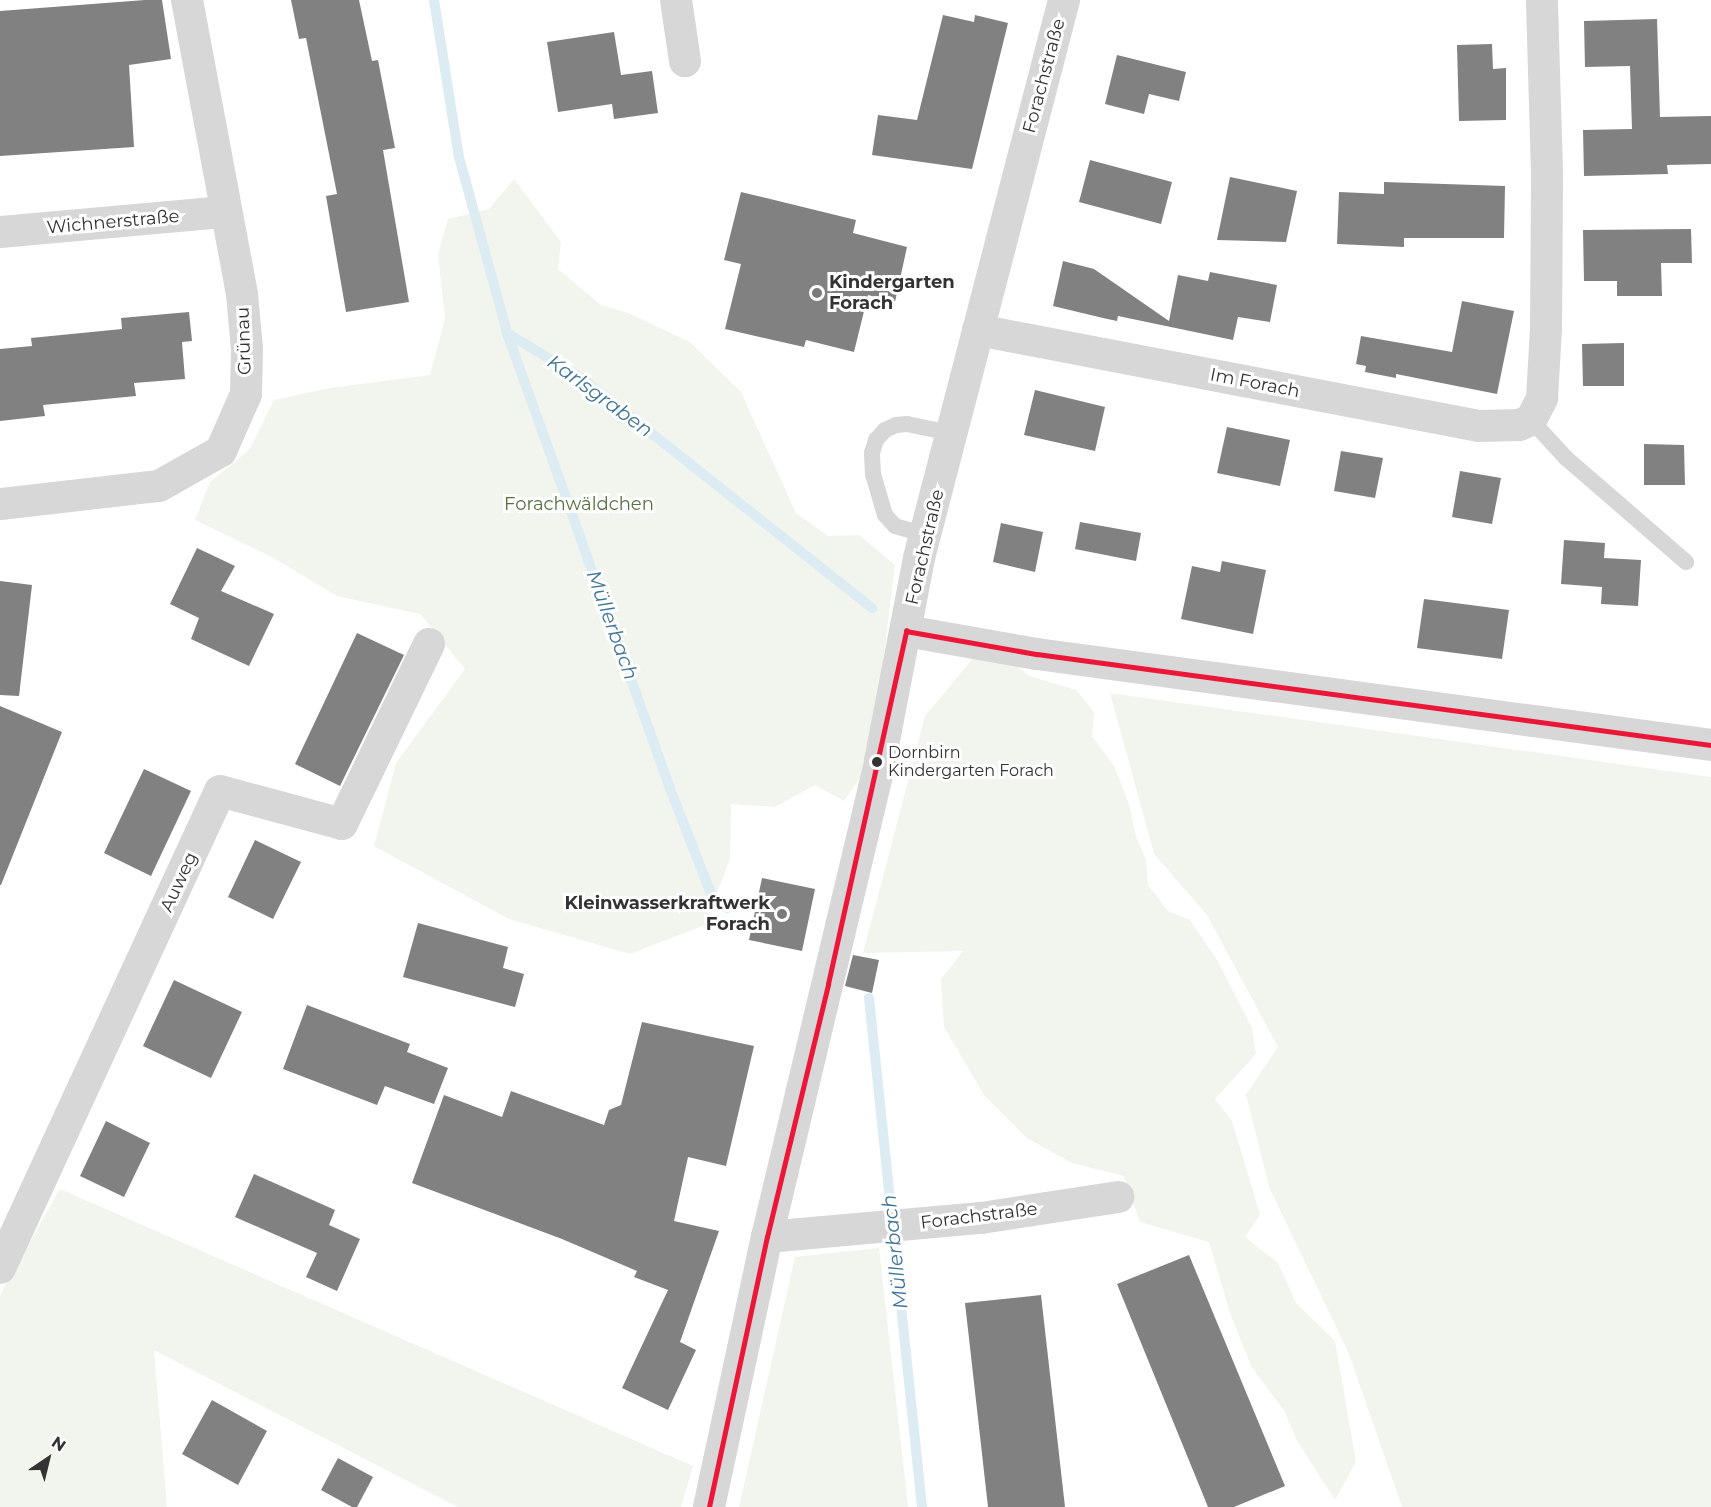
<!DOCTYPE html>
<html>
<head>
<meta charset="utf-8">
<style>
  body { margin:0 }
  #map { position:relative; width:1711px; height:1507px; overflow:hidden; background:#fff; font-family:Montserrat,sans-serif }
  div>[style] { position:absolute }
  .green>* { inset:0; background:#f1f5ed }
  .stream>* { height:10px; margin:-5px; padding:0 5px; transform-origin:5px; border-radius:5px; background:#ddebf3 }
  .building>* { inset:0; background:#818181 }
  .service>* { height:16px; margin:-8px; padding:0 8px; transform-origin:8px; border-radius:8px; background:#d7d7d7 }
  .minor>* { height:32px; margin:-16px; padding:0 16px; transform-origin:16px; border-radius:16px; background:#d7d7d7 }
  .bus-1>* { height:4.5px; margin:-2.25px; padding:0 2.25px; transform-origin:2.25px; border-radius:2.25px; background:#ec1638 }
  .dots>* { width:16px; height:16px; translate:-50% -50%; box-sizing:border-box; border:3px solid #fff; border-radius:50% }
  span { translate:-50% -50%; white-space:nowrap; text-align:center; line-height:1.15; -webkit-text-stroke:6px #fff; paint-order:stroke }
  .bus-label { font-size:16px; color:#333 }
  .left { translate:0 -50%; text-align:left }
  .street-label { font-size:18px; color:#333 }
  .poi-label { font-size:18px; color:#333; font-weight:700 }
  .right { translate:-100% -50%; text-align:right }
  .park-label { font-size:18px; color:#56703f }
  .water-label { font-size:20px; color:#3f7597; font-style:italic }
  .north { position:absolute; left:18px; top:1429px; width:60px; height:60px; -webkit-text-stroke:4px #fff; paint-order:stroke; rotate:35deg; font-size:16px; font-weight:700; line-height:24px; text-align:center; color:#333 }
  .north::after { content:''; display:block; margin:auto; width:21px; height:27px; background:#333; clip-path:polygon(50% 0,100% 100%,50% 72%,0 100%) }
</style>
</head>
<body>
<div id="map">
  <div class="green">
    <i style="clip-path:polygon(514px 179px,561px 242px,558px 269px,601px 305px,628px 313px,690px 342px,741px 392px,796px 513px,828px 536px,859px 535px,895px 565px,884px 653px,880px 748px,844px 801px,815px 785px,775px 807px,731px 804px,730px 859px,705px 925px,630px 954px,509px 919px,374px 846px,396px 763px,465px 669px,420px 614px,337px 596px,272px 557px,195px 520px,210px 482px,250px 449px,274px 400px,330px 388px,430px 375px,445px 318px,438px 254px,448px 219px,489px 209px)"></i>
    <i style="clip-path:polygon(973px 658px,1012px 662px,1029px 676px,1076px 690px,1094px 712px,1092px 736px,1115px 768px,1130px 807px,1135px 834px,1146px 860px,1148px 885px,1168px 911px,1190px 920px,1217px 960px,1252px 1028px,1256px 1054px,1215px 1099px,1232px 1121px,1260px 1214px,1245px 1237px,1278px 1263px,1296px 1303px,1335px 1341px,1356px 1462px,1335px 1500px,1296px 1439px,1285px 1412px,1251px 1366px,1230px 1313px,1209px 1242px,1140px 1222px,1124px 1176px,1072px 1163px,1027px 1138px,984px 1095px,944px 1027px,941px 979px,963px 951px,863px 953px,925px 716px)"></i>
    <i style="clip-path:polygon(1110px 693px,1711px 777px,1711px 1507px,1402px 1507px,1349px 1354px,1269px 1187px,1246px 1095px,1278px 1047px,1207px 915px,1154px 854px)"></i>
    <i style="clip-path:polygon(60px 1189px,693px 1466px,681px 1507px,458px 1507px,154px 1350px,167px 1507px,0 1507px,0 1295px)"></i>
    <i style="clip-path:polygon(879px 1248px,908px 1507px,739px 1507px,795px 1257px)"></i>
  </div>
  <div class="stream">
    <i style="left:434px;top:0;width:159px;rotate:81deg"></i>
    <i style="left:459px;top:157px;width:182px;rotate:74.7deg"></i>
    <i style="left:507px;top:333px;width:89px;rotate:31.2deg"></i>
    <i style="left:583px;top:379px;width:369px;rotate:38.4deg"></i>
    <i style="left:507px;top:333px;width:481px;rotate:70.3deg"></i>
    <i style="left:669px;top:786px;width:127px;rotate:68.7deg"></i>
    <i style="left:715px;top:904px;width:13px;rotate:18deg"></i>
    <i style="left:869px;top:998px;width:512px;rotate:84.06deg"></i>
  </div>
  <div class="building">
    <i style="clip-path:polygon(145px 0,162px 0,171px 59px,129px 65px,134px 147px,0 156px,0 11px)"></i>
    <i style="clip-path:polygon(291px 0,359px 0,372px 61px,378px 60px,395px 148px,383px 150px,409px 302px,346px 312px,326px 196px,337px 194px,306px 38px,299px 39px)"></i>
    <i style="clip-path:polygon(943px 15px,974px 22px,975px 15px,1008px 23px,972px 169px,872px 155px,878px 115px,917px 120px)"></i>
    <i style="clip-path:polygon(1657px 19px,1660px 117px,1711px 116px,1711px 164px,1667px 165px,1668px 174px,1584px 176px,1583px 130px,1632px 129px,1630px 66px,1585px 67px,1584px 21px)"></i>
    <i style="clip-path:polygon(614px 32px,621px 75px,652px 71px,658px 113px,614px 119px,612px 104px,558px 112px,547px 42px)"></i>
    <i style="clip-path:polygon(1492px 44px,1493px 69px,1506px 68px,1506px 120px,1459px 121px,1457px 45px)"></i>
    <i style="clip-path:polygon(1117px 55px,1186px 72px,1179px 101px,1149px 94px,1144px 114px,1105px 104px)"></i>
    <i style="clip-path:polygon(1090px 160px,1172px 182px,1161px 224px,1079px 202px)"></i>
    <i style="clip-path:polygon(1230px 177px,1297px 191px,1286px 242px,1217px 240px)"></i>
    <i style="clip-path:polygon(1384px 182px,1505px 186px,1504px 238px,1404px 238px,1404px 247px,1337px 244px,1339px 192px,1384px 194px)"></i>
    <i style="clip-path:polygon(741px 192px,856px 220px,853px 233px,907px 247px,895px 302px,868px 295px,854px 352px,806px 340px,804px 347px,725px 329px,741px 264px,724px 260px)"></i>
    <i style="clip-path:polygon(1691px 229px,1692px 263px,1661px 263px,1662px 296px,1617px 296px,1617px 281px,1584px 281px,1583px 230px)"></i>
    <i style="clip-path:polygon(1063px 261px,1094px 269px,1169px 321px,1178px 275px,1208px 281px,1210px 272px,1277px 285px,1270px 322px,1238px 317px,1233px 340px,1118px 316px,1117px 321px,1103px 318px,1053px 306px)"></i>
    <i style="clip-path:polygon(1462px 301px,1514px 311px,1497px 394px,1396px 374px,1396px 378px,1365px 372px,1366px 366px,1356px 364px,1361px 336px,1452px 352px)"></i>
    <i style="clip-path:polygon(189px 312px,192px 341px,182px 342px,185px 379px,134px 383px,136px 396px,43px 405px,45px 416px,0 421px,0 349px,32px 346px,31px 338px,122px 329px,121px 318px)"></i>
    <i style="clip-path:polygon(1624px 343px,1624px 386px,1583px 386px,1582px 344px)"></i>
    <i style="clip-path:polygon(1035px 390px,1105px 407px,1095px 451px,1024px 435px)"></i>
    <i style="clip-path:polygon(1227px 427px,1290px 440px,1280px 486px,1217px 473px)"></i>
    <i style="clip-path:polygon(1644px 444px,1684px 445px,1685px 485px,1644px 485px)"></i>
    <i style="clip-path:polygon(1341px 451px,1383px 458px,1375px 498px,1334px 491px)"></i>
    <i style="clip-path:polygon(1460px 471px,1501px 478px,1492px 524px,1452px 517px)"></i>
    <i style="clip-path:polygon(1080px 522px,1141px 533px,1136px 561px,1075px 549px)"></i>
    <i style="clip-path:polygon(1001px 523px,1043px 532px,1035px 572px,993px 562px)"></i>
    <i style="clip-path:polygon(1564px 540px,1605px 543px,1604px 558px,1641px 560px,1638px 606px,1601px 604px,1602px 587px,1561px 584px)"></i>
    <i style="clip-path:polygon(197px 548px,235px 566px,221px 591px,274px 614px,249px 666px,191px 639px,199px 618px,170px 604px)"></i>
    <i style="clip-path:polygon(1222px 561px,1266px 570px,1253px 634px,1181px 619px,1192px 566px,1220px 572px)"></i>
    <i style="clip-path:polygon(0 581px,32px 585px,19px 696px,0 695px)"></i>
    <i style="clip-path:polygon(1424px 599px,1509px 610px,1502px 659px,1417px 648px)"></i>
    <i style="clip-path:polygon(357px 633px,404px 655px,340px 786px,295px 764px)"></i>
    <i style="clip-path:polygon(0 706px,62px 732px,1px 885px,0 885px)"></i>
    <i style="clip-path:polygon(144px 769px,191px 791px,151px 876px,104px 853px)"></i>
    <i style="clip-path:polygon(255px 840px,301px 862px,273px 919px,228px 897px)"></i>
    <i style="clip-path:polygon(762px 878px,815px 889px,802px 951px,749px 940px)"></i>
    <i style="clip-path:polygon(418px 923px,508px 947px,503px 968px,524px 974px,515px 1007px,403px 977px)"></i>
    <i style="clip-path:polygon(853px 955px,879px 960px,872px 993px,845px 986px)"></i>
    <i style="clip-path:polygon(174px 980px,242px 1012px,211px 1078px,143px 1046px)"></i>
    <i style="clip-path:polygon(307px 1005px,410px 1044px,407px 1052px,448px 1068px,434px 1104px,385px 1086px,377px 1105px,283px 1069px)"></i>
    <i style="clip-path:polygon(642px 1022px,754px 1046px,726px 1166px,688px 1157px,674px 1221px,719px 1231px,680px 1342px,696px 1350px,668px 1410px,622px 1388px,668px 1290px,634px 1277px,637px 1271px,562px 1239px,412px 1183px,444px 1095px,502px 1117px,511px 1091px,604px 1125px,609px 1110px,621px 1105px)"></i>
    <i style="clip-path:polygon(106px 1121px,150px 1143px,124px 1197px,80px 1176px)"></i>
    <i style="clip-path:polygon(254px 1174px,335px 1210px,329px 1225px,360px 1239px,337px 1291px,306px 1277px,317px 1253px,235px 1217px)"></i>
    <i style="clip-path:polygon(1189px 1255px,1285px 1486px,1234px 1507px,1208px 1507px,1117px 1284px)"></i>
    <i style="clip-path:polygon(1041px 1295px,1065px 1507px,988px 1507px,965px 1303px)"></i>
    <i style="clip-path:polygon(212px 1400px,267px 1431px,238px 1485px,182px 1454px)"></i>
    <i style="clip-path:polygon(338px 1458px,373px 1477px,357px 1507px,352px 1507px,321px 1490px)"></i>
  </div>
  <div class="service">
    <i style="left:1531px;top:420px;width:52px;rotate:47.4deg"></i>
    <i style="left:1566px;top:458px;width:159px;rotate:40.9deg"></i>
    <i style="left:926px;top:535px;width:32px;rotate:-164deg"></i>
    <i style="left:895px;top:526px;width:15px;rotate:-132deg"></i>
    <i style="left:885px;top:515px;width:43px;rotate:-106.3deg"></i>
    <i style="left:873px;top:474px;width:21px;rotate:-93deg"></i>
    <i style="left:872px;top:453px;width:14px;rotate:-73deg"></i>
    <i style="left:876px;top:440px;width:13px;rotate:-48deg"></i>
    <i style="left:885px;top:430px;width:12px;rotate:-24deg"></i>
    <i style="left:896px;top:425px;width:11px;rotate:-5deg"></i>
    <i style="left:907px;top:424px;width:45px;rotate:11.6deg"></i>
  </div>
  <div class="minor">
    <i style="left:676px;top:0;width:62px;rotate:81.6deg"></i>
    <i style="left:0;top:232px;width:226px;rotate:-5.1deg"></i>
    <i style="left:978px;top:330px;width:510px;rotate:10.85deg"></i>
    <i style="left:1479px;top:426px;width:40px;rotate:-1.4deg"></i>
    <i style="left:1519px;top:425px;width:13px;rotate:-23deg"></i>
    <i style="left:1531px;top:420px;width:25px;rotate:-63deg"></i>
    <i style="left:1542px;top:398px;width:70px;rotate:-86.7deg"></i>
    <i style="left:1546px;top:328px;width:156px;rotate:-89.6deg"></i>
    <i style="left:1547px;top:172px;width:172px;rotate:-91.7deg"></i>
    <i style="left:0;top:504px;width:160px;rotate:-6.5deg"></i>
    <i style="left:159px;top:486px;width:71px;rotate:-29.4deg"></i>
    <i style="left:221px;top:451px;width:62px;rotate:-66.3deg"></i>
    <i style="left:246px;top:394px;width:45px;rotate:-88.7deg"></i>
    <i style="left:247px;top:349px;width:55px;rotate:-95.2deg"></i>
    <i style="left:242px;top:294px;width:299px;rotate:-100.6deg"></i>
    <i style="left:906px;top:631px;width:133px;rotate:10deg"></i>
    <i style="left:1037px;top:654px;width:680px;rotate:7.69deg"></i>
    <i style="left:767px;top:1237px;width:215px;rotate:-5.1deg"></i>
    <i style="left:981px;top:1218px;width:139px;rotate:-8.7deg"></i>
    <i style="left:0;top:1268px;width:525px;rotate:-65.24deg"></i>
    <i style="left:220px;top:791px;width:126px;rotate:15.1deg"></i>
    <i style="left:342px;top:824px;width:200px;rotate:-64.2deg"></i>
    <i style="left:709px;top:1507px;width:276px;rotate:-77.9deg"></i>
    <i style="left:767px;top:1237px;width:489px;rotate:-76.6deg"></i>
    <i style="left:880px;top:761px;width:207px;rotate:-79.1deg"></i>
    <i style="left:919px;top:558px;width:577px;rotate:-75.43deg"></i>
  </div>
  <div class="bus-1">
    <i style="left:906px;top:631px;width:133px;rotate:10deg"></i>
    <i style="left:1037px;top:654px;width:680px;rotate:7.69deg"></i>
    <i style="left:709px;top:1507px;width:276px;rotate:-77.9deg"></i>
    <i style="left:767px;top:1237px;width:260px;rotate:-76.4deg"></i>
    <i style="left:828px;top:984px;width:362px;rotate:-77.5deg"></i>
  </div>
  <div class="dots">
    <i style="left:817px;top:293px;background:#7a7a7a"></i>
    <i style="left:877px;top:762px;background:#333"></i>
    <i style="left:782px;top:914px;background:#7a7a7a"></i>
  </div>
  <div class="bus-label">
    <span class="left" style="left:888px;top:762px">Dornbirn<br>Kindergarten Forach</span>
  </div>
  <div class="street-label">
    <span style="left:1044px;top:76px;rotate:-75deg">Forachstraße</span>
    <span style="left:113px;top:222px;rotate:-5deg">Wichnerstraße</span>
    <span style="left:244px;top:341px;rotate:-92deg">Grünau</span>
    <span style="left:1255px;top:383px;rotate:11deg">Im Forach</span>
    <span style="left:925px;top:547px;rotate:-77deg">Forachstraße</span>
    <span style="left:179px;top:882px;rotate:-65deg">Auweg</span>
    <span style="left:979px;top:1216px;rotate:-7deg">Forachstraße</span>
  </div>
  <div class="poi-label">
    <span class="left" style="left:829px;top:293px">Kindergarten<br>Forach</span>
    <span class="right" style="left:770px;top:914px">Kleinwasserkraftwerk<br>Forach</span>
  </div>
  <div class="park-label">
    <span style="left:579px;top:504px">Forachwäldchen</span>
  </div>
  <div class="water-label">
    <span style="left:600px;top:396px;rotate:36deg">Karlsgraben</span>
    <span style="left:612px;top:625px;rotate:70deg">Müllerbach</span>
    <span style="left:895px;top:1252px;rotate:-96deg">Müllerbach</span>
  </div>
  <div class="north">N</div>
</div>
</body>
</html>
